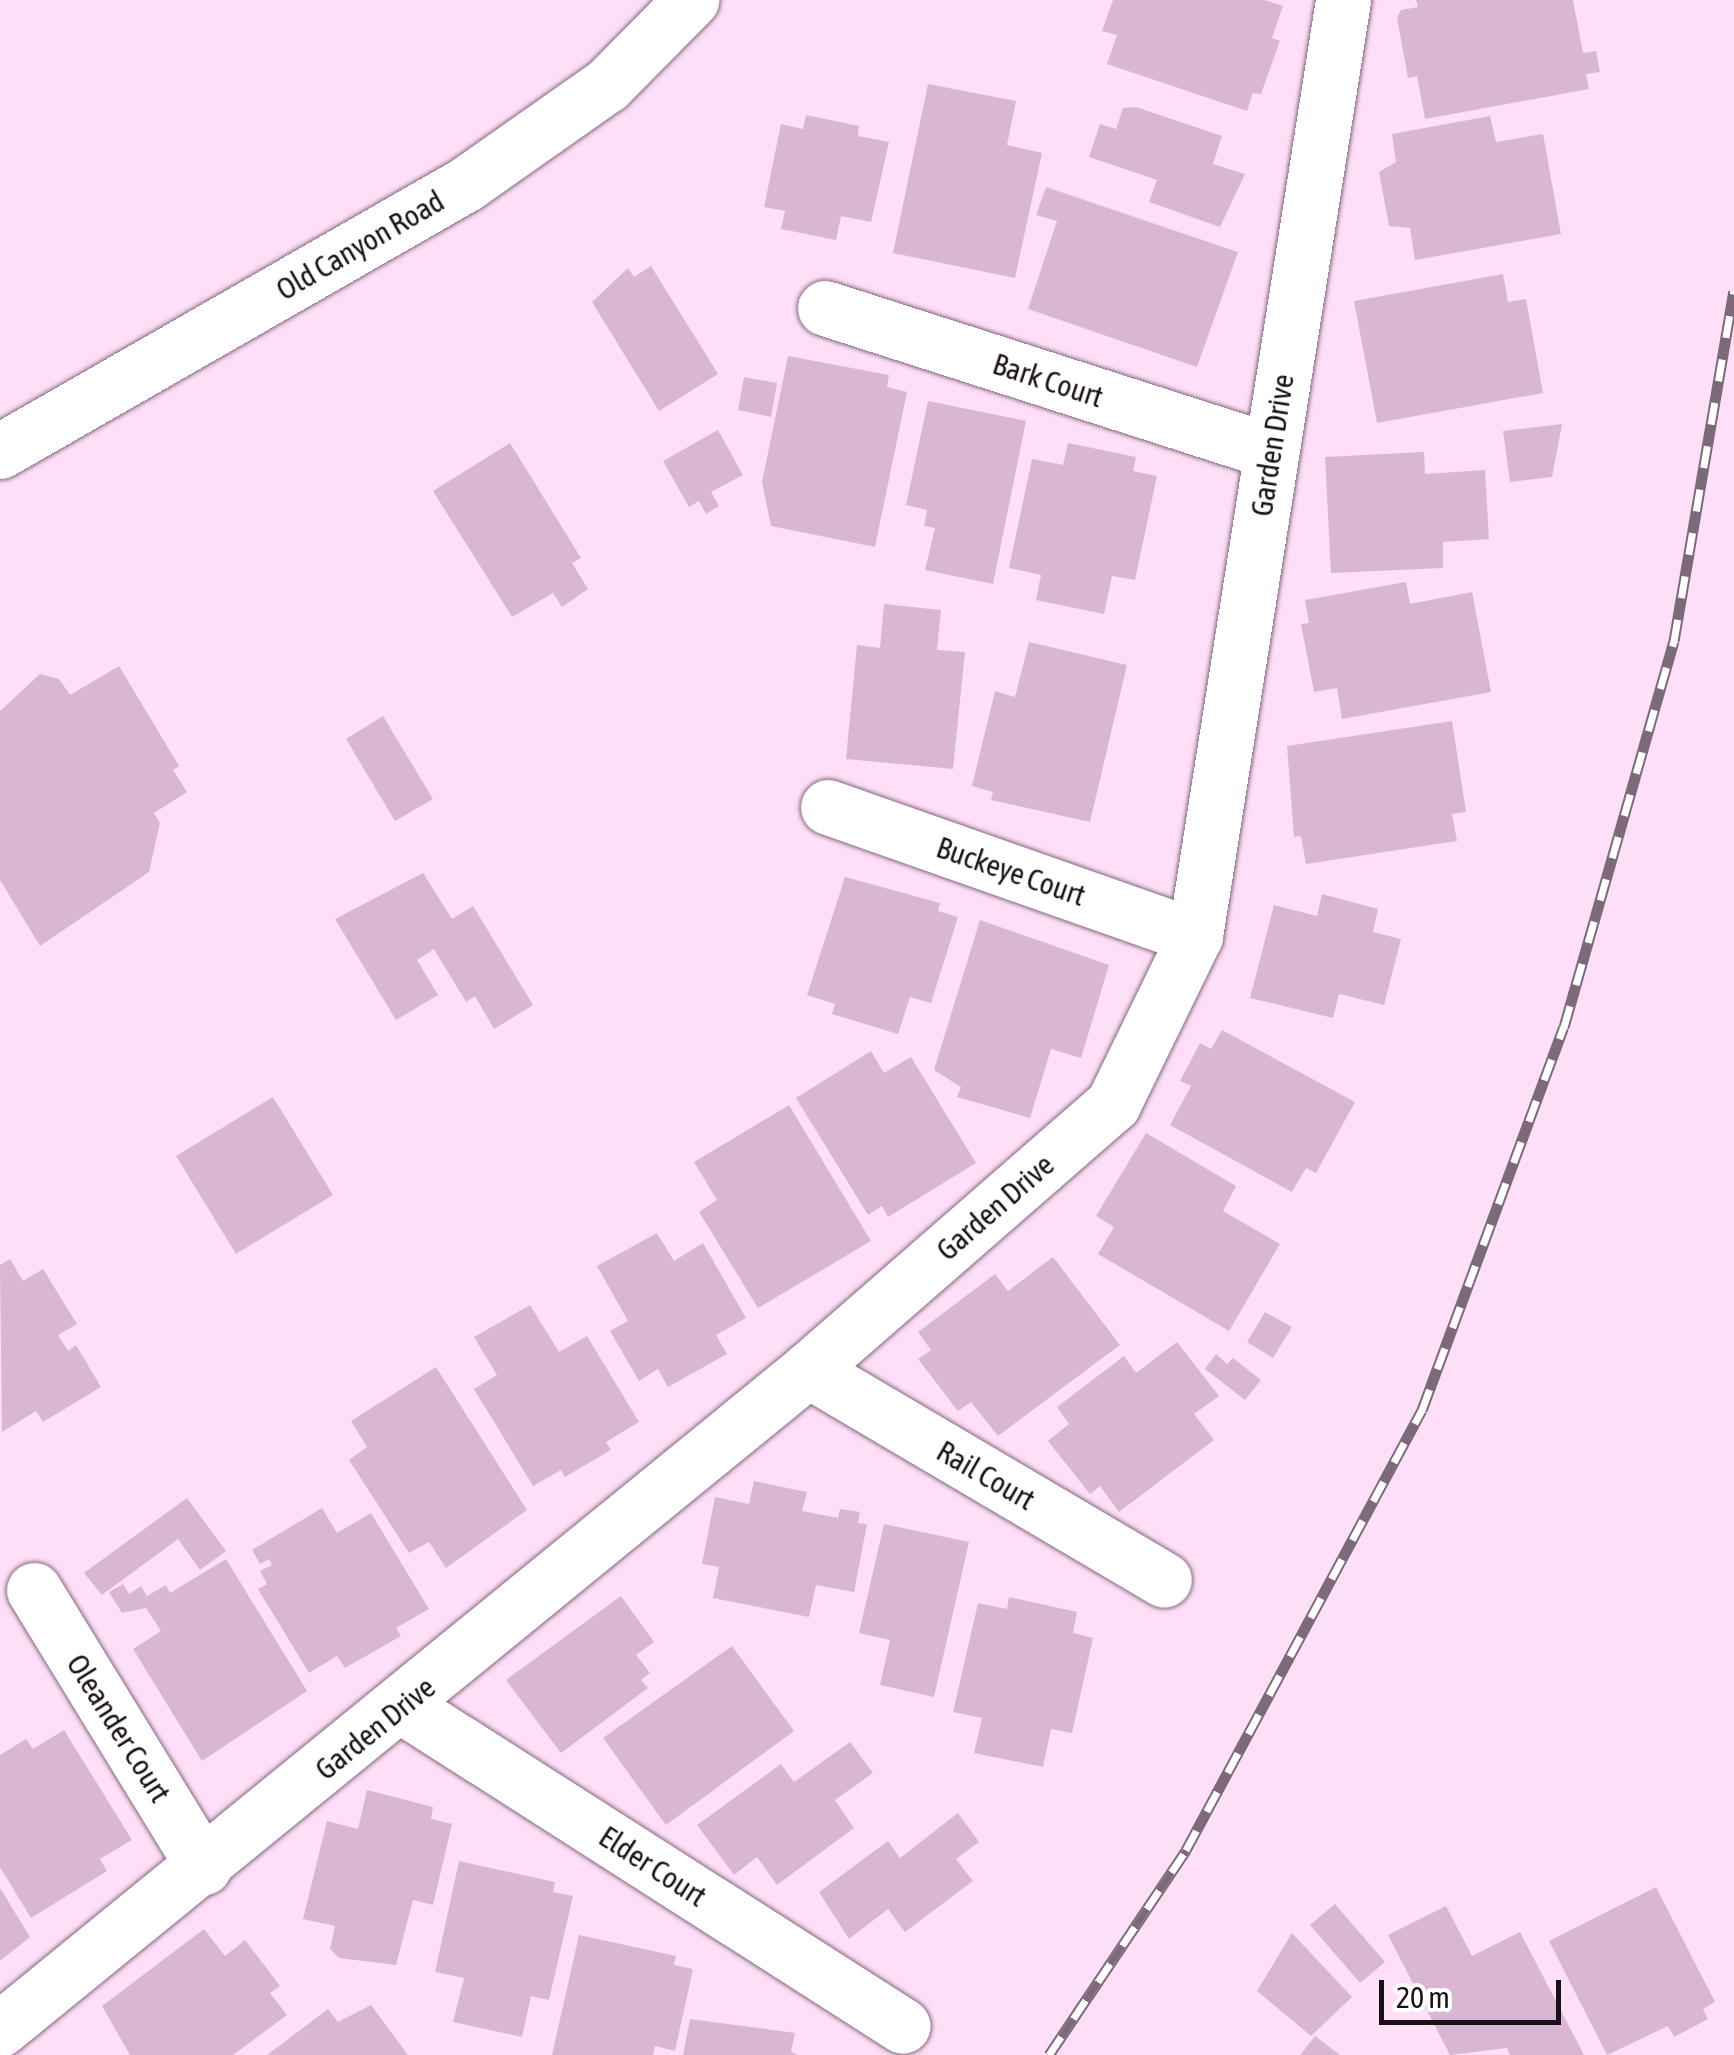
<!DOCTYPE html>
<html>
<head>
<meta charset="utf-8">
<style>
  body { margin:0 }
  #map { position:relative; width:1734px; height:2055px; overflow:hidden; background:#fedff8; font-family:"Asap Condensed",sans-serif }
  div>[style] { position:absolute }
  .building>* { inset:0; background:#d9b7d3 }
  .roads { filter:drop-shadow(0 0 2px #82687e) drop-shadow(0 0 2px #82687e) }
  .minor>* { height:55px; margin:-27.5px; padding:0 27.5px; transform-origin:27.5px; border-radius:27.5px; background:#fff }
  .rail>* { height:11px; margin-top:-5.5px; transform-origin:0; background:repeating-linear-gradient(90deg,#fff 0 22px,#7c6979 0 44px); box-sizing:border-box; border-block:2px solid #7c6979 }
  span { translate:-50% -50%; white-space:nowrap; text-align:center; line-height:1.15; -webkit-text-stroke:10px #fff; paint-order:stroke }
  .street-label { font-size:30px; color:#1a1019 }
  .scale { position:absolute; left:1379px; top:1980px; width:182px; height:45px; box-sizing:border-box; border:5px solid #1a1019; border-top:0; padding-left:12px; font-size:30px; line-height:35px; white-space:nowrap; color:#1a1019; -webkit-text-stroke:8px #fff; paint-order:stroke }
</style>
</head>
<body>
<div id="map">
  <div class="building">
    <i style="clip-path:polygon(1113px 0,1265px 0,1283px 6px,1272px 38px,1280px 41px,1261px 94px,1253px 93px,1247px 111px,1107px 64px,1117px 35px,1102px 31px)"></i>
    <i style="clip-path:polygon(1416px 0,1573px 0,1583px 53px,1596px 51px,1600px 72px,1586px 74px,1589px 89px,1425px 119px,1417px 76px,1408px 78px,1397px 18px,1401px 10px,1418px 7px)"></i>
    <i style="clip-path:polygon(928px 84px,1016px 101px,1007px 145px,1042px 153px,1015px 278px,893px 253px)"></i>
    <i style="clip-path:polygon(1136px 107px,1222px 136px,1213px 164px,1245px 174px,1220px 227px,1149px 202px,1157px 180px,1089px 157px,1100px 124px,1116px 129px,1123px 108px)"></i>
    <i style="clip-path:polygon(806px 115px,859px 126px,858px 136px,889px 142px,871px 222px,841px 216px,836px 240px,781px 229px,785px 211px,764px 207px,781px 124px,803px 129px)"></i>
    <i style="clip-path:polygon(1490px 116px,1496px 142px,1543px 134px,1561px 234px,1415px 260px,1410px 228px,1389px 226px,1379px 172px,1396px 162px,1392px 134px)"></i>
    <i style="clip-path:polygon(1046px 187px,1238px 252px,1197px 367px,1028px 309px,1057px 221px,1036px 215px)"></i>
    <i style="clip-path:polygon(651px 266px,718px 374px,659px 411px,592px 302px,628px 268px,634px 277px)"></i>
    <i style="clip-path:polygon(1503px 274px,1508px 302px,1526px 299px,1543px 393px,1377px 423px,1354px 301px)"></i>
    <i style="clip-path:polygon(788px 356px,889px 375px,887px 387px,907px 392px,875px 547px,771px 526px,762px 482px)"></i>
    <i style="clip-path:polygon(744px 377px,777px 383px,771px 417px,738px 410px)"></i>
    <i style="clip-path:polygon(928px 401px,1026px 421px,993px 584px,925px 570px,935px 528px,924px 526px,927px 510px,906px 505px)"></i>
    <i style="clip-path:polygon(1562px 424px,1552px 477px,1510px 482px,1503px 431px)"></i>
    <i style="clip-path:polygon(718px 430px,743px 475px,711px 492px,719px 506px,706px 514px,699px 501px,689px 507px,663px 461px)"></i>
    <i style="clip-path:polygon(510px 443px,581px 558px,572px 563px,588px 589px,562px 607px,553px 593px,512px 617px,433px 491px)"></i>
    <i style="clip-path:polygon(1068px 443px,1136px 457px,1133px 471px,1157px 476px,1135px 580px,1112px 576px,1104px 614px,1036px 600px,1041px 575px,1009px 568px,1032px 459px,1063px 465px)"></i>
    <i style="clip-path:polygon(1424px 452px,1425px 474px,1485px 470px,1489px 539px,1443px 542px,1443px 568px,1331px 573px,1325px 457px)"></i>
    <i style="clip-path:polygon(1406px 582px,1410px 604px,1472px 592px,1491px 692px,1342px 719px,1337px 688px,1314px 692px,1301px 624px,1309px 623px,1305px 600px)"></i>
    <i style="clip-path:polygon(884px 604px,941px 610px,937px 650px,965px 652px,953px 769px,846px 759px,857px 645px,880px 648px)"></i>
    <i style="clip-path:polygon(1029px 642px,1127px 665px,1090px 822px,991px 800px,993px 792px,972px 786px,995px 691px,1015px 697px)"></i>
    <i style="clip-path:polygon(119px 666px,179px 766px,173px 770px,187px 792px,154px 813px,160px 823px,149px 872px,40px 946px,0 880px,0 711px,40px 674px,59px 679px,70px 695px)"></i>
    <i style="clip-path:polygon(383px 716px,433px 799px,395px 821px,346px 739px)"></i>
    <i style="clip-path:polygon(1452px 721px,1466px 812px,1452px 814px,1457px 841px,1306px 864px,1301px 836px,1294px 837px,1287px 746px)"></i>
    <i style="clip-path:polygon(423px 873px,452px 919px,473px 906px,533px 1005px,494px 1029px,475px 996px,466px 1002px,434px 949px,417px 960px,438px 995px,396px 1020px,335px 919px)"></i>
    <i style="clip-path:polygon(845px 877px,940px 903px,938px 911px,958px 917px,931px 1003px,910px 997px,898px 1034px,832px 1014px,835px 1004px,807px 995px)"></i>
    <i style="clip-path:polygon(1322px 894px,1378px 909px,1373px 932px,1401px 939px,1384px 1005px,1339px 994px,1333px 1018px,1250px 998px,1274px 905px,1317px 916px)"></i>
    <i style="clip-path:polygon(980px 920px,1109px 965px,1081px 1058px,1051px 1049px,1030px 1118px,957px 1097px,961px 1087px,934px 1070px)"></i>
    <i style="clip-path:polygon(1222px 1030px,1355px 1102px,1316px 1173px,1306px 1168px,1292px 1192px,1170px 1125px,1191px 1086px,1180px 1081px,1200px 1043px,1211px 1049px)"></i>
    <i style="clip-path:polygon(871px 1051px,884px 1073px,911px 1057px,976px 1163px,888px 1217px,882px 1206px,868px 1215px,796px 1098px)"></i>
    <i style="clip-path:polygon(273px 1097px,333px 1195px,236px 1254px,176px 1156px)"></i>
    <i style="clip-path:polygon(789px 1105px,871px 1241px,758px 1308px,699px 1212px,717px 1200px,694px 1162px)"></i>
    <i style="clip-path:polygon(1146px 1133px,1236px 1186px,1223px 1211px,1280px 1244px,1229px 1331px,1098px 1254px,1114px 1227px,1096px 1216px)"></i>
    <i style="clip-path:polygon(657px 1233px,674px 1261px,703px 1243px,746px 1318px,716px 1335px,727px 1354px,668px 1387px,658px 1369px,639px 1381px,610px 1331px,628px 1321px,597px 1266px)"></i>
    <i style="clip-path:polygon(1053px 1257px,1120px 1345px,998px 1436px,971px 1402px,958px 1411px,918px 1359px,931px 1350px,918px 1332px,995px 1274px,1008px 1291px)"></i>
    <i style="clip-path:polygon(10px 1259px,23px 1281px,43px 1269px,77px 1324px,58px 1335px,68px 1351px,76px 1345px,101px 1387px,43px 1422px,36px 1411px,2px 1432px,0 1265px)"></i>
    <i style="clip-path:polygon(530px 1305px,559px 1352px,587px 1336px,639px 1422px,606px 1442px,611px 1450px,565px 1477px,561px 1470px,533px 1486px,474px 1389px,497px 1375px,474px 1337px)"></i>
    <i style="clip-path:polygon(1265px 1312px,1292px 1327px,1273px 1358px,1247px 1342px)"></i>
    <i style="clip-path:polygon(1177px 1342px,1219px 1396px,1194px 1414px,1214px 1440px,1119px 1512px,1100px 1486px,1090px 1494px,1048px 1441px,1069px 1424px,1057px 1407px,1124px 1356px,1136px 1373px)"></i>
    <i style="clip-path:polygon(1216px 1354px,1227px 1364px,1233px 1358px,1261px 1380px,1245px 1400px,1205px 1369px)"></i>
    <i style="clip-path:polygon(436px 1367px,527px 1510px,446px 1568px,429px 1542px,409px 1553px,349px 1460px,367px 1447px,351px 1421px)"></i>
    <i style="clip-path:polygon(754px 1481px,807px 1492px,802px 1511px,838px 1518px,840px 1509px,860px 1512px,858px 1523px,867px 1524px,854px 1592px,816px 1585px,809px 1617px,713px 1598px,719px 1567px,702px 1564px,715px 1497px,749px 1504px)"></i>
    <i style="clip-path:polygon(187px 1498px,226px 1551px,200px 1570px,178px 1539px,102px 1595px,84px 1573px)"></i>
    <i style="clip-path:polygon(322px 1508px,337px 1533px,371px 1513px,429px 1609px,396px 1628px,401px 1636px,345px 1668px,337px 1656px,309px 1673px,258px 1589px,267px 1584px,260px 1571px,272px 1565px,269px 1559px,260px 1564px,252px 1550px)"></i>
    <i style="clip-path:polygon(884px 1524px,969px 1542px,934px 1697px,880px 1685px,890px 1640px,859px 1633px)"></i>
    <i style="clip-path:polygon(226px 1559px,307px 1691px,202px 1761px,133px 1649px,161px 1631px,146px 1608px,122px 1613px,109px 1592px,123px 1584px,129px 1594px,141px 1586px,147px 1596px,166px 1585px,170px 1593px)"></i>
    <i style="clip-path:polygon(621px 1596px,654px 1642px,636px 1655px,650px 1673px,641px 1680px,648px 1688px,561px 1753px,506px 1680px)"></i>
    <i style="clip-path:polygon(1009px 1597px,1077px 1612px,1073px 1633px,1093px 1638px,1072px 1733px,1051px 1729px,1043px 1767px,974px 1753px,982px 1718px,953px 1712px,978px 1603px,1007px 1609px)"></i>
    <i style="clip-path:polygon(732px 1646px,794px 1731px,666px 1825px,603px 1738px)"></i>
    <i style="clip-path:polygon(64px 1730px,132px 1840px,100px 1859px,107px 1871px,31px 1918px,0 1867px,0 1755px,26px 1739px,33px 1749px)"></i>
    <i style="clip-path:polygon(850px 1742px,873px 1773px,835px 1800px,854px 1828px,777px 1885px,757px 1857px,734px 1875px,697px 1825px,781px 1764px,794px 1782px)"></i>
    <i style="clip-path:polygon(367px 1790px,433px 1807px,431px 1819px,452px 1824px,433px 1905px,413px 1900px,396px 1965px,339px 1958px,330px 1949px,335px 1926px,303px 1919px,327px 1821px,358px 1829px)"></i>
    <i style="clip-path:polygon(958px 1813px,979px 1842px,956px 1859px,973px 1881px,905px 1932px,888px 1909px,849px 1939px,819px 1892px,888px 1841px,900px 1858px)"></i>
    <i style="clip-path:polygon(459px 1861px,555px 1882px,553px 1892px,573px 1896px,549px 2000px,531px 1996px,522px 2037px,453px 2022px,464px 1978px,435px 1972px)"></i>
    <i style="clip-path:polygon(1656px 1887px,1715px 2002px,1703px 2009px,1708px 2019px,1674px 2037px,1668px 2026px,1607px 2055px,1549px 1941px)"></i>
    <i style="clip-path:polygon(0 1888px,30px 1937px,0 1961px)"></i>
    <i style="clip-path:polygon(1335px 1904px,1385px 1962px,1360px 1983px,1310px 1925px)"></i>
    <i style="clip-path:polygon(1446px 1906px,1472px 1956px,1520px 1932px,1584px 2055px,1510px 2055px,1507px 2048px,1450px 2055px,1388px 1935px)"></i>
    <i style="clip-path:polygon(204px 1929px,225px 1956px,245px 1940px,280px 1986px,270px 1993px,287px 2015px,233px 2055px,130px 2055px,102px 2006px)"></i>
    <i style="clip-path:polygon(1292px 1933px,1352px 1997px,1311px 2036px,1257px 1991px)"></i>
    <i style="clip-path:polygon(579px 1935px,676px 1956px,674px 1965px,693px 1969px,675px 2051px,655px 2046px,653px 2055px,552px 2055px)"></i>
    <i style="clip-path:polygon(371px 2005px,408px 2055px,267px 2055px,328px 2009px,338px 2022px)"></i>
    <i style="clip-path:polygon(690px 2019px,795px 2033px,791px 2052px,798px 2055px,683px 2055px)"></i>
    <i style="clip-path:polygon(1315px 2036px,1340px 2055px,1300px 2055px)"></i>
  </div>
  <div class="roads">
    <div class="minor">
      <i style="left:825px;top:308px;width:468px;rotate:17.8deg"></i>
      <i style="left:0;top:451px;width:537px;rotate:-29.81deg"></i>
      <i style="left:466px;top:184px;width:172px;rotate:-35.1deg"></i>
      <i style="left:607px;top:85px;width:120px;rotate:-45.3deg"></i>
      <i style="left:828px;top:807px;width:389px;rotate:19.4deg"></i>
      <i style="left:808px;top:1370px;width:413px;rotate:30.5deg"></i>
      <i style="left:34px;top:1590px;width:325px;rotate:58.5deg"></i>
      <i style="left:402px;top:1706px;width:594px;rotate:32.57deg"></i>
      <i style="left:0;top:2029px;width:1043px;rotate:-39.2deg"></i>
      <i style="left:808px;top:1370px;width:405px;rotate:-41.1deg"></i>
      <i style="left:1113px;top:1104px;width:187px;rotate:-64deg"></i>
      <i style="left:1195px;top:936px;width:948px;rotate:-81.01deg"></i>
    </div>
  </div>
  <div class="rail">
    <i style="left:1049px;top:2055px;width:247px;rotate:-56.2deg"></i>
    <i style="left:1186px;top:1850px;width:499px;rotate:-61.8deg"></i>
    <i style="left:1422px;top:1410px;width:408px;rotate:-69.7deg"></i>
    <i style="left:1564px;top:1027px;width:401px;rotate:-74.1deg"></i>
    <i style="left:1674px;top:641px;width:355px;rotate:-80.3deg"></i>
  </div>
  <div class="street-label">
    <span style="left:360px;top:245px;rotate:-30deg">Old Canyon Road</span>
    <span style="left:1048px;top:380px;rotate:18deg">Bark Court</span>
    <span style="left:1272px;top:445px;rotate:-81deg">Garden Drive</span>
    <span style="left:1011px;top:871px;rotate:19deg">Buckeye Court</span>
    <span style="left:995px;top:1207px;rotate:-41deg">Garden Drive</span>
    <span style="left:986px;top:1475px;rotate:30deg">Rail Court</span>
    <span style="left:119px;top:1728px;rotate:58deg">Oleander Court</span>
    <span style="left:375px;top:1728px;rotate:-39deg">Garden Drive</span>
    <span style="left:653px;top:1866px;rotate:33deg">Elder Court</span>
  </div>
  <div class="scale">20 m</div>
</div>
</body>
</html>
